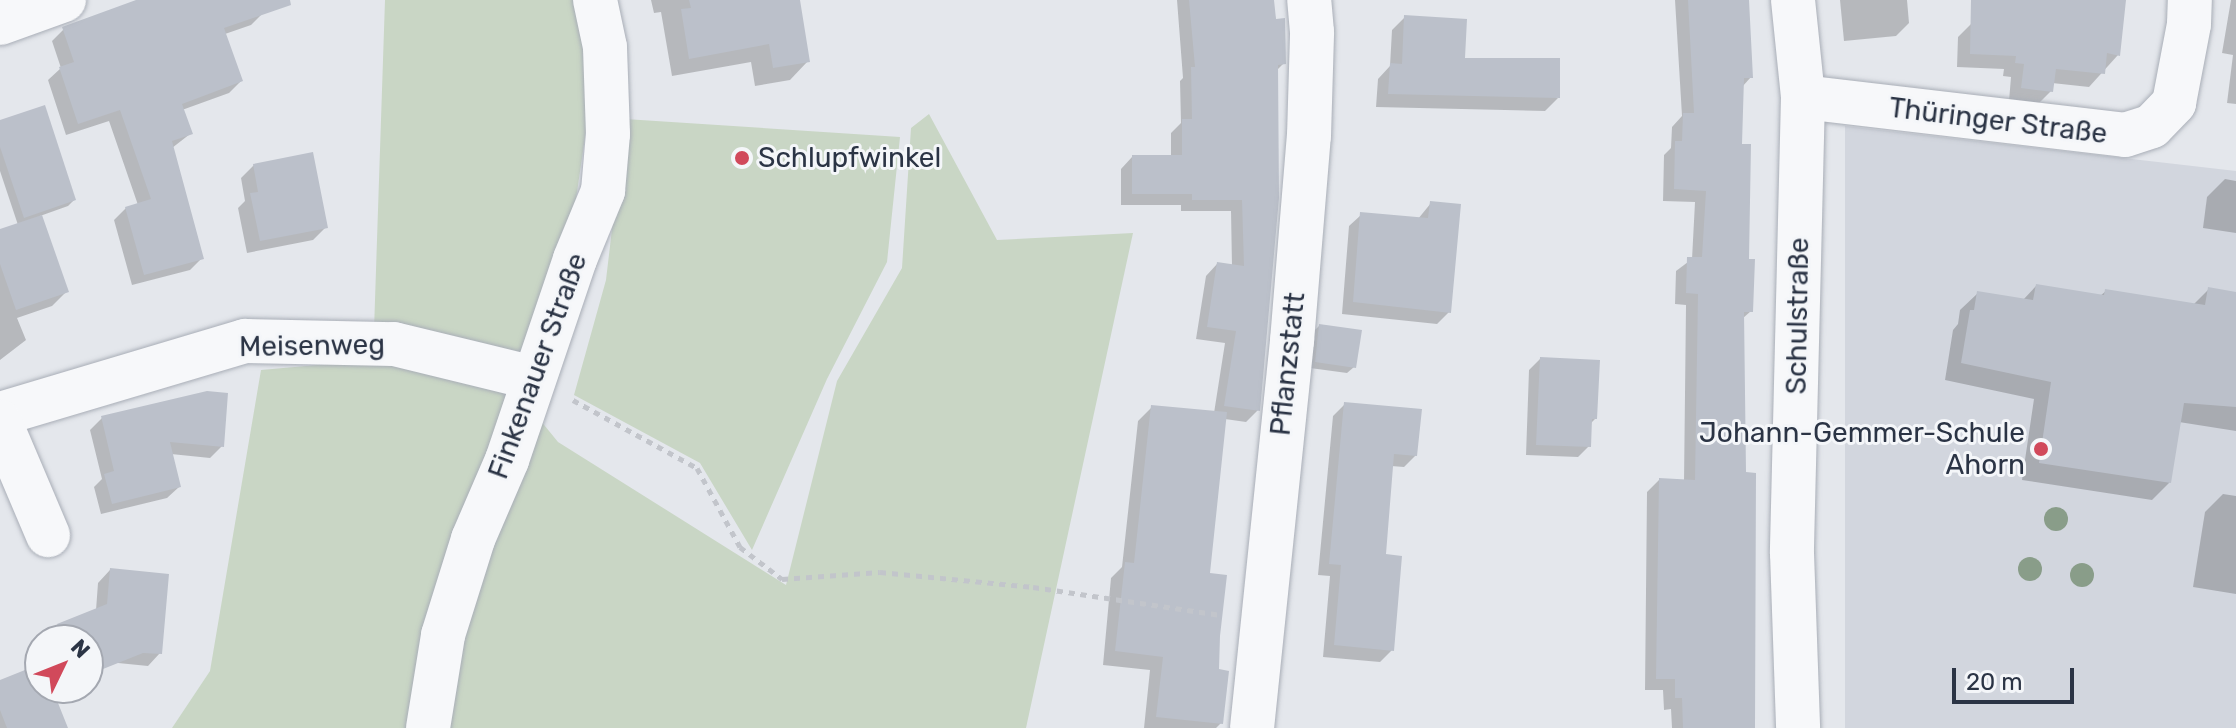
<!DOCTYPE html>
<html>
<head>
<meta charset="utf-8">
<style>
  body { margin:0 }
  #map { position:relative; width:2236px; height:728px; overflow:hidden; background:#e4e7ec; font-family:Rubik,sans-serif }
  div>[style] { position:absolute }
  .built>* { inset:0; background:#d2d6de }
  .green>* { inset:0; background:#c9d6c5 }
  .shadow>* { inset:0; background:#0003 }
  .building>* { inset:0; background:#bbc0ca }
  .path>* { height:5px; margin-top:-2.5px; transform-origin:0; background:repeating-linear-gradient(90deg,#c2c5cb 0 6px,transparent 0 12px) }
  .roads { filter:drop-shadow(0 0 2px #a9aeb7) drop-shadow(0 0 2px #a9aeb7) }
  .minor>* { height:44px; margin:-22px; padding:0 22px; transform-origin:22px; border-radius:22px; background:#f7f8fa }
  .trees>* { width:24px; height:24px; margin:-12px; border-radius:50%; background:#899d89 }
  .dots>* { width:22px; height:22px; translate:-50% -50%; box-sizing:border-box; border:4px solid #f4f6f9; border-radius:50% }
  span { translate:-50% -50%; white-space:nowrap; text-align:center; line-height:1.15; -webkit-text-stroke:6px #f4f6f9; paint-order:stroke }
  .street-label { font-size:28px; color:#2b3445 }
  .poi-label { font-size:28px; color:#2b3445 }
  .left { translate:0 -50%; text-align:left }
  .right { translate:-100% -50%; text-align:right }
  .north { position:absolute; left:24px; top:624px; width:80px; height:80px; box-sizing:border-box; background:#f4f6f9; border:2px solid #a4a8b1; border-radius:50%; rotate:47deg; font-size:22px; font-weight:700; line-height:32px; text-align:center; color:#2b3445 }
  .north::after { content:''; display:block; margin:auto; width:28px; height:36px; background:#d1495b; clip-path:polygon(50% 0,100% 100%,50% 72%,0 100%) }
  .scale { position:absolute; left:1952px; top:668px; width:122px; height:36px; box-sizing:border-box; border:4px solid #2b3445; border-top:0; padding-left:10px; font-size:24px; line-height:28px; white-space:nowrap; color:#2b3445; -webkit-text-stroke:6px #f4f6f9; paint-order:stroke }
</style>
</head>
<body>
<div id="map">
  <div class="built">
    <i style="clip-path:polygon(1845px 126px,2236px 171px,2236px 728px,1845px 728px)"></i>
  </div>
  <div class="green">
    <i style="clip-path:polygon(385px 0,578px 0,593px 83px,566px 267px,527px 404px,558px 442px,786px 585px,837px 381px,902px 268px,911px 128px,929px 114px,997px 240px,1133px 233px,1026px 728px,172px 728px,210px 671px,261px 370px,373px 360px)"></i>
    <i style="clip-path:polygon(625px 119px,900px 137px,887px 262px,827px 379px,752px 550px,700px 463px,574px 395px,606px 280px)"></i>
  </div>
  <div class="shadow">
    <i style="clip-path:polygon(145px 0,259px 0,263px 13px,251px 25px,225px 34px,241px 81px,229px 93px,182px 110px,190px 134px,172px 148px,202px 258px,190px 270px,132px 285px,114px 220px,126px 208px,138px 205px,109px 121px,66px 135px,48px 80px,61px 68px,52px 41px,64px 29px)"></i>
    <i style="clip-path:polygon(651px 0,798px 0,808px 61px,790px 80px,755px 86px,751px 62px,672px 76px,661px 12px,654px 13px)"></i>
    <i style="clip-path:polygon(1177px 0,1272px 0,1284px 63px,1276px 71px,1258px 410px,1246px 422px,1225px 419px,1207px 575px,1221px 723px,1216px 728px,1144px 728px,1150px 670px,1103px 665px,1111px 578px,1122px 567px,1138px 421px,1152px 407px,1214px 413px,1225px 343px,1196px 339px,1206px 276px,1217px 264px,1232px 267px,1231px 211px,1181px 211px,1181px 205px,1121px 205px,1121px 169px,1132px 157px,1171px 157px,1171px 133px,1181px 123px,1180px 81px,1183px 78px)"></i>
    <i style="clip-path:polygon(1675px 0,1747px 0,1751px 77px,1742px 87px,1740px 146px,1751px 311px,1742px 319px,1744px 474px,1754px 728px,1672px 728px,1671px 709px,1664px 710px,1663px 690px,1645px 690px,1647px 492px,1659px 480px,1684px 481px,1686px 305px,1675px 304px,1676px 271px,1692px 259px,1695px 202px,1663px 201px,1664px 155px,1671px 148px,1672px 127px,1682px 116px)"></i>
    <i style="clip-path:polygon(1840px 0,1907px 0,1909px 23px,1896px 36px,1844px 41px)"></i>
    <i style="clip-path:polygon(2020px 0,2124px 0,2118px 55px,2089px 87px,2052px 83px,2051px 91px,2037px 105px,2009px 101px,2011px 77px,2003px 76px,2004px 69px,1957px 67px,1958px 37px,1972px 23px)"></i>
    <i style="clip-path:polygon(2231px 0,2236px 0,2236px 104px,2227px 103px,2233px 55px,2222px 53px)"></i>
    <i style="clip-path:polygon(1405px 17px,1463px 60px,1558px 98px,1545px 111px,1376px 107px,1378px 79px,1390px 66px,1392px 30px)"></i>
    <i style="clip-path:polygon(0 122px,74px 200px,68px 206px,40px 216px,67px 291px,52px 306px,17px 318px,26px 340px,0 360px,0 231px,18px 225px,0 171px)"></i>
    <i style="clip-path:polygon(254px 165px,326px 227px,313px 240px,247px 253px,238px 208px,245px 201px,241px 178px)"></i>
    <i style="clip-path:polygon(2225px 179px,2236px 181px,2236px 233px,2203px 228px,2207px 197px)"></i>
    <i style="clip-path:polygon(1431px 203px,1449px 312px,1437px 324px,1342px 314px,1349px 226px,1361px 215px,1418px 219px)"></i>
    <i style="clip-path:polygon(2036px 286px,2100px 296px,2106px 291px,2193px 305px,2209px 289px,2236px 294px,2236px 431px,2179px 422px,2170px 482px,2152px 500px,2022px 480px,2034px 399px,1945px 380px,1953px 330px,1958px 324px,1960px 310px,1978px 293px,2023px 300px)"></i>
    <i style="clip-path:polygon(1319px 326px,1354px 367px,1347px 373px,1310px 368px,1313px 332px)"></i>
    <i style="clip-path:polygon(1540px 359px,1595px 419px,1590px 424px,1589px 446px,1578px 457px,1526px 455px,1529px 370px)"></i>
    <i style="clip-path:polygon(1345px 404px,1416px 455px,1404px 467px,1391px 466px,1383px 556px,1392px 650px,1380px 662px,1323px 657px,1330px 576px,1318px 575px,1333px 416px)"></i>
    <i style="clip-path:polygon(102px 418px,222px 446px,210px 458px,171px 454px,179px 487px,167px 498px,101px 514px,94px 487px,102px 479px,90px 430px)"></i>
    <i style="clip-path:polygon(2223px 494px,2236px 496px,2236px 594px,2193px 587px,2205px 512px)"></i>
    <i style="clip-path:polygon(110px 570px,160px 653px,148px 666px,88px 660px,88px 640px,47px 640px,59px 626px,96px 610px,98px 583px)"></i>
    <i style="clip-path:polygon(40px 666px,40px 688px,50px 688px,65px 728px,0 728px,0 682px)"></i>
  </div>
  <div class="building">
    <i style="clip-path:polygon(136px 0,290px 0,291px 5px,224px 28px,243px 81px,182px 104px,193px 134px,172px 141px,204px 259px,144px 275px,125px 207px,151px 199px,120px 110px,78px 124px,59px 67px,74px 62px,62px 27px)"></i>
    <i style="clip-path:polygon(689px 0,800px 0,810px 62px,773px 68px,769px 44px,689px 59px,681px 9px,691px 8px)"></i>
    <i style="clip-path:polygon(1189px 0,1274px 0,1276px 19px,1285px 18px,1286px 64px,1278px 65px,1279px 198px,1260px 411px,1224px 406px,1236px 331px,1207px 327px,1217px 262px,1244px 266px,1242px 200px,1192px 200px,1192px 194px,1132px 194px,1132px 155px,1182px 155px,1182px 119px,1192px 119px,1191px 67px,1195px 67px)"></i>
    <i style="clip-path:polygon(1688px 0,1749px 0,1753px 78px,1744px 78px,1742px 144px,1751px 144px,1749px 259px,1755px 259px,1753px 312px,1744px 312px,1746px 472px,1756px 473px,1755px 728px,1683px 728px,1682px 698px,1675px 698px,1675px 679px,1656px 679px,1659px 478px,1695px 480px,1698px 294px,1686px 293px,1687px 257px,1702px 257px,1706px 191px,1674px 189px,1675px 141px,1682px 141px,1683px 113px,1694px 113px)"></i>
    <i style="clip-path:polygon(1971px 0,2126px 0,2120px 56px,2107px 53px,2105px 74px,2056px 69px,2053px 92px,2021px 88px,2024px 64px,2015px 63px,2016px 56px,1970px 54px)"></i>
    <i style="clip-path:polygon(1404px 15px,1467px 19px,1465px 58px,1560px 58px,1560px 98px,1388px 94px,1390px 63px,1402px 64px)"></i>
    <i style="clip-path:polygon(45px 105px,76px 200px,24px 218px,0 147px,0 120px)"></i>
    <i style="clip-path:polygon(313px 152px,328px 228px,260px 241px,250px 193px,258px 192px,253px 164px)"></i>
    <i style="clip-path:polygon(1430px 201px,1461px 204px,1451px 313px,1353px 302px,1360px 212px,1428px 218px)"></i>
    <i style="clip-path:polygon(42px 215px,69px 292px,16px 310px,0 264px,0 229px)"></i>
    <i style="clip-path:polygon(2036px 284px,2104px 295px,2105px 289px,2205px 305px,2208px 287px,2236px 292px,2236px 407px,2184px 403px,2171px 483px,2039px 463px,2051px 382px,1961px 363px,1970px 310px,1974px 310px,1977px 291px,2033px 300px)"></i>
    <i style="clip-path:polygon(1319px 324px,1362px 330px,1356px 368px,1315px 362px)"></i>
    <i style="clip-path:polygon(1540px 357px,1600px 360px,1597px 419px,1592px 419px,1591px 447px,1536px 445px)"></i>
    <i style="clip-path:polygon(207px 391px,228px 393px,224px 447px,170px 442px,181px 487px,112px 504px,104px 474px,114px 471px,101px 416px)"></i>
    <i style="clip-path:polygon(1344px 402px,1422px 409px,1417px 456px,1394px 454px,1386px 554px,1402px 556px,1394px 651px,1334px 645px,1341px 565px,1329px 564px)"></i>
    <i style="clip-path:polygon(1151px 405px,1227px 412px,1210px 573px,1227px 575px,1220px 636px,1219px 669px,1229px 671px,1223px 724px,1156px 717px,1163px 657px,1115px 651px,1125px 562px,1134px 563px)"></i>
    <i style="clip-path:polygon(110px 568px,169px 574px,162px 654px,143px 653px,88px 675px,88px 640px,63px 640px,57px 624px,107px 604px)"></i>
    <i style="clip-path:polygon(40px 664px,40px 688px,52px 688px,68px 728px,7px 728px,0 710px,0 680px)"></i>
  </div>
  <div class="path">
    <i style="left:573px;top:400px;width:141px;rotate:28.7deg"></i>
    <i style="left:697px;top:468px;width:90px;rotate:61.4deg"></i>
    <i style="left:740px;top:547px;width:53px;rotate:37.3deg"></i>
    <i style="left:782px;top:579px;width:98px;rotate:-4.1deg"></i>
    <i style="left:880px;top:572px;width:154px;rotate:5.6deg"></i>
    <i style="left:1033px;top:587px;width:190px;rotate:8.5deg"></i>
  </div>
  <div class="roads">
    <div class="minor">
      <i style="left:1793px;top:0;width:98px;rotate:84.1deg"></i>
      <i style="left:1803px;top:97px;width:456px;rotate:91.4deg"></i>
      <i style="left:1792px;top:553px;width:175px;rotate:88deg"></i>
      <i style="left:0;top:23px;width:68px;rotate:-19.8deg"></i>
      <i style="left:1803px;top:97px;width:324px;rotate:6.7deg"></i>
      <i style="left:2125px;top:135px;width:28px;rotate:-18deg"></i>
      <i style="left:2152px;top:126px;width:32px;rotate:-46deg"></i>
      <i style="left:2174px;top:103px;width:80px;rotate:-79.2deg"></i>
      <i style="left:2189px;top:24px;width:24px;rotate:-88deg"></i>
      <i style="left:0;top:414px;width:256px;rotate:-16.6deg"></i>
      <i style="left:245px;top:341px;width:149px;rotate:1.2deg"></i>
      <i style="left:394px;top:344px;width:143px;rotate:13.7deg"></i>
      <i style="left:0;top:422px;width:123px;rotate:67deg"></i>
      <i style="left:428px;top:728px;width:94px;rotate:-80.8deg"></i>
      <i style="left:443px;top:635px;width:101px;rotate:-72.6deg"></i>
      <i style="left:473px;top:539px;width:86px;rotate:-66.7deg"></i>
      <i style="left:507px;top:460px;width:212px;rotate:-71.3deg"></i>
      <i style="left:575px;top:259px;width:74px;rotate:-67.6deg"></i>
      <i style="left:603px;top:191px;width:57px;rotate:-85deg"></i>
      <i style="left:608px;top:134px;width:87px;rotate:-92deg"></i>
      <i style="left:605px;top:47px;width:48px;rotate:-102deg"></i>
      <i style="left:1252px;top:728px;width:389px;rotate:-84.1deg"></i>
      <i style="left:1292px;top:341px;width:206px;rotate:-85.3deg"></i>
      <i style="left:1309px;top:136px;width:104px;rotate:-88.3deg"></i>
      <i style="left:1312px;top:32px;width:32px;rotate:-95deg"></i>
    </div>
  </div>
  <div class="trees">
    <i style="left:2056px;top:519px"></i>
    <i style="left:2030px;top:569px"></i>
    <i style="left:2082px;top:575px"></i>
  </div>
  <div class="dots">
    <i style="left:742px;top:158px;background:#d1495b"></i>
    <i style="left:2041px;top:449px;background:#d1495b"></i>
  </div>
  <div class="street-label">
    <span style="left:1998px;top:121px;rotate:7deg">Thüringer Straße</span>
    <span style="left:1798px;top:316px;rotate:-89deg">Schulstraße</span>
    <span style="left:312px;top:346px;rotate:-1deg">Meisenweg</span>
    <span style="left:1288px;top:364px;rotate:-84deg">Pflanzstatt</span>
    <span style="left:538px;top:366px;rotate:-70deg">Finkenauer Straße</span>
  </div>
  <div class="poi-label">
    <span class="left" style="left:758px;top:158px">Schlupfwinkel</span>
    <span class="right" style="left:2025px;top:449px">Johann-Gemmer-Schule<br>Ahorn</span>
  </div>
  <div class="north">N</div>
  <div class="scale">20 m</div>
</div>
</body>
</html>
